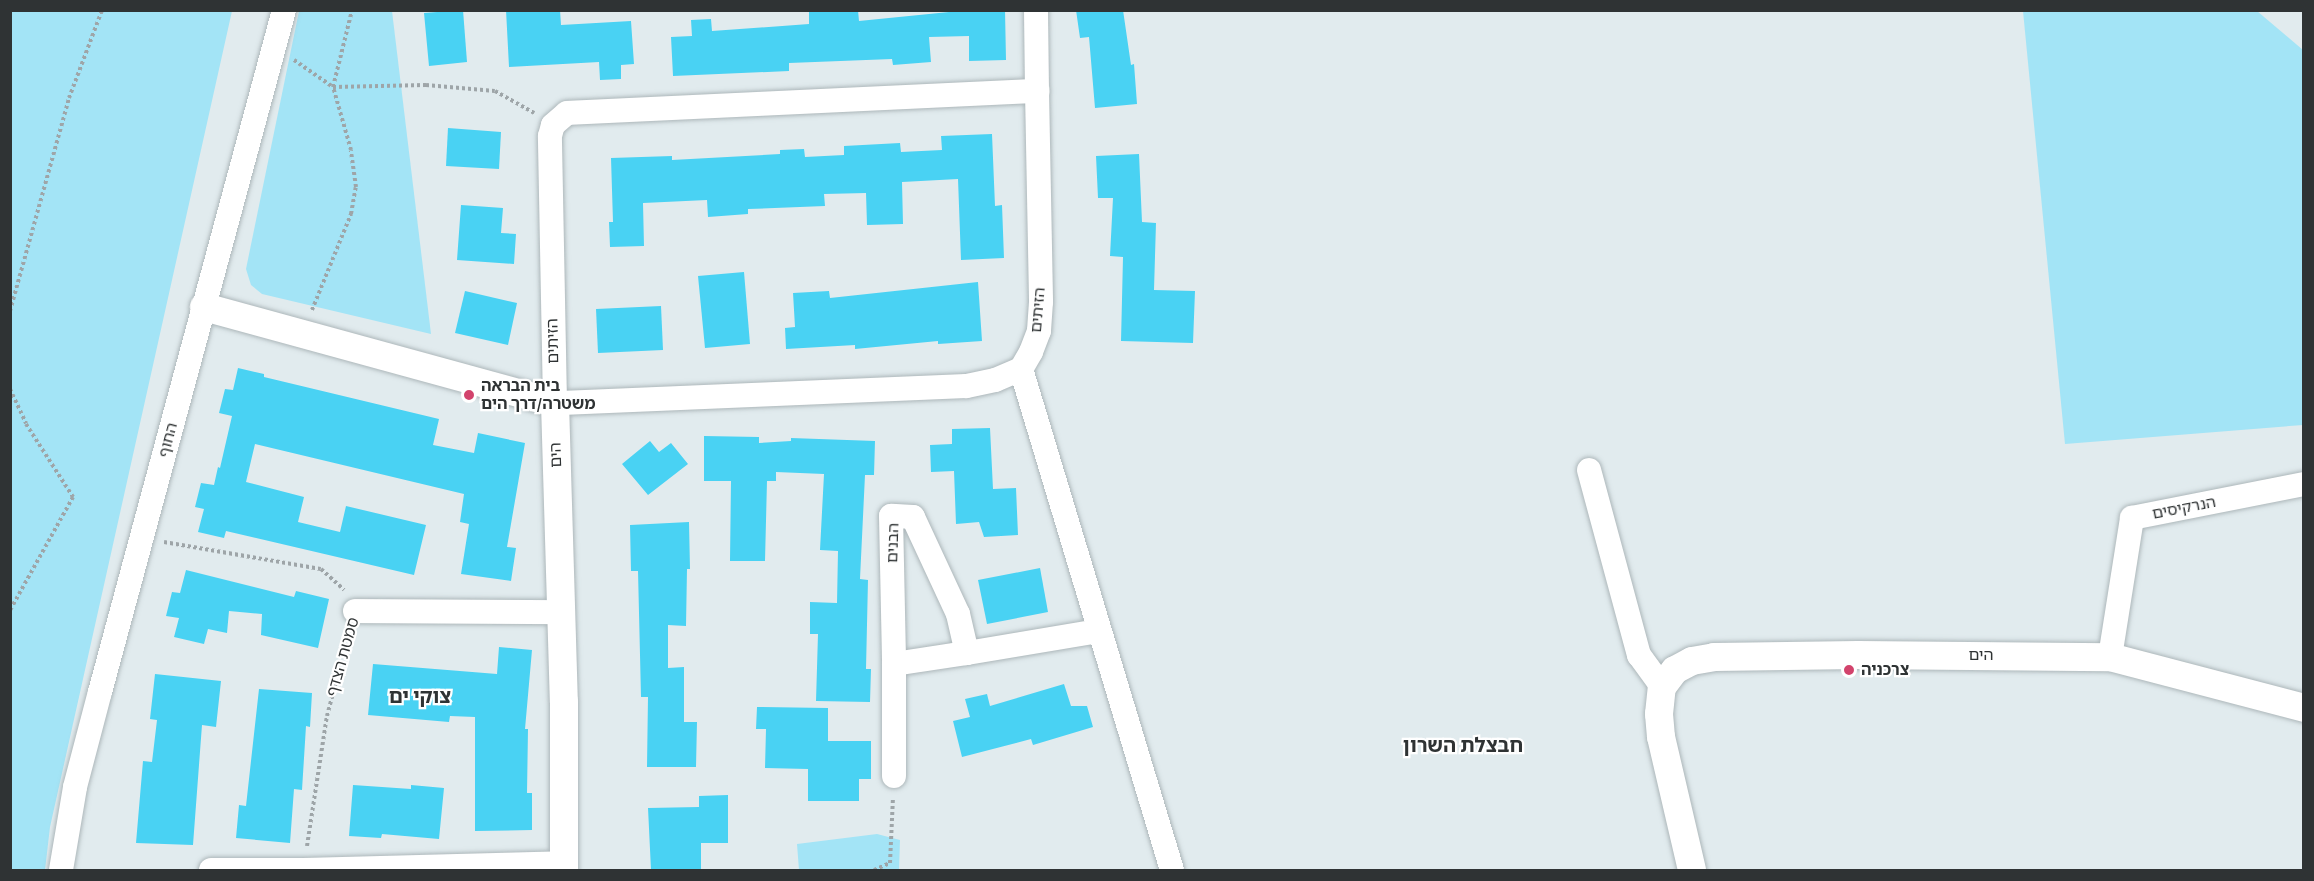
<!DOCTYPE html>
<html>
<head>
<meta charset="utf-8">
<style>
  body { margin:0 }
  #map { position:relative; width:2314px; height:881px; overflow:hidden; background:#e1ebee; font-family:"Source Sans 3","Noto Sans Hebrew",sans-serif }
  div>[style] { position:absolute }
  .green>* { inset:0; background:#a3e4f6 }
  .building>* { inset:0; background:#49d2f3 }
  .path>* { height:4px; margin-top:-2px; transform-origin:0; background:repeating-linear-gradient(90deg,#9ea5a8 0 3px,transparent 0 6px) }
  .roads { filter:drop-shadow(0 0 2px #adb7ba) drop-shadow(0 0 2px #adb7ba) }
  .minor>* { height:24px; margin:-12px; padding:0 12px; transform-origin:12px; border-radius:12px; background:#fff }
  .tertiary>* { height:28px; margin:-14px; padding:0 14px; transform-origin:14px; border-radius:14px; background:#fff }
  .dots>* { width:16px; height:16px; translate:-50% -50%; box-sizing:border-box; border:3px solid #fff; border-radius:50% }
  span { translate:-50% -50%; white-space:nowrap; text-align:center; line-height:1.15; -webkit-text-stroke:4.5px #fff; paint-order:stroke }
  .street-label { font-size:16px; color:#2f3334 }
  .poi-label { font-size:16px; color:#2f3334; font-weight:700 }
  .left { translate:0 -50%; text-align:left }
  .quarter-label { font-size:20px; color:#2f3334; font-weight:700 }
  .frame { position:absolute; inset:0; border:12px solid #2f3334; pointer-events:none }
</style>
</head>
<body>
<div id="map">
  <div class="green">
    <i style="clip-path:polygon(10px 11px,232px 11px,50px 827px,45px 870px,10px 870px)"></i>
    <i style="clip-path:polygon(299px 11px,392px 11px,431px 334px,262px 294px,251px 285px,246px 269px)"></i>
    <i style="clip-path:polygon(2023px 11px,2257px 11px,2303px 50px,2303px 425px,2065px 444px)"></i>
    <i style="clip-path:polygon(877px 834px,900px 840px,899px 870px,799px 870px,797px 844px)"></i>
  </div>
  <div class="building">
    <i style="clip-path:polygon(463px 10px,467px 62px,429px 66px,424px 13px)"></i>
    <i style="clip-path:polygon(506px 10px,560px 10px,561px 25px,631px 21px,634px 64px,621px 65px,621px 79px,600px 80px,599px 62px,509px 67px)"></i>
    <i style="clip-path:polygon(809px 10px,858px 10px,859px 21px,959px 11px,1005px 10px,1006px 60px,969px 61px,969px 36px,929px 37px,931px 62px,893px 65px,892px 59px,789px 63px,789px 71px,673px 76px,671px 37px,692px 36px,691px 20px,711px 19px,712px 31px,809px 24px)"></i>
    <i style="clip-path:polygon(1076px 10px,1123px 10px,1131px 65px,1134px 64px,1137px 104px,1095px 108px,1089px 37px,1080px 38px)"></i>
    <i style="clip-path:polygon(448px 128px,501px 132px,499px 169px,446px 166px)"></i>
    <i style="clip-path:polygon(992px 134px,995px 206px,1002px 205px,1004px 258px,961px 260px,958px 179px,902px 182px,903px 224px,867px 225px,866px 193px,824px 194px,825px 206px,748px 209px,748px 214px,708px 217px,707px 200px,643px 203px,644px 246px,610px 247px,609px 222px,613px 222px,611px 158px,672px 156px,672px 160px,780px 154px,780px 150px,804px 149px,805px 157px,844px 155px,844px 146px,900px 143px,901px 152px,942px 150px,941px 136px)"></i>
    <i style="clip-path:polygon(1139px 154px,1142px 222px,1156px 223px,1154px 290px,1195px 291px,1193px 343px,1121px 341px,1123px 257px,1110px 256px,1113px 198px,1098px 198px,1096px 156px)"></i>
    <i style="clip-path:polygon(461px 205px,503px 208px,501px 233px,516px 234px,514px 264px,457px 260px)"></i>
    <i style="clip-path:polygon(744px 272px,750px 344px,705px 348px,698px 276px)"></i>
    <i style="clip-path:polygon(978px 282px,982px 341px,938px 344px,938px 341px,855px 349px,855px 345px,786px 349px,785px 328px,795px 327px,793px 293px,829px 291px,830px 298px)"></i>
    <i style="clip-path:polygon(465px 291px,517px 303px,508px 345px,455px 333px)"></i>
    <i style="clip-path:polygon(661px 306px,663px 350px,598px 353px,596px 309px)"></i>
    <i style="clip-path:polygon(238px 368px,264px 374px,264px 377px,439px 419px,433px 445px,474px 453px,478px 433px,525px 443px,507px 547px,516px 548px,511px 581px,461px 574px,469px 524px,460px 522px,464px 494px,255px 444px,246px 482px,304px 497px,298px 522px,340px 532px,346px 506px,426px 525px,414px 575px,226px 531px,224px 538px,198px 532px,204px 509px,195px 507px,201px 483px,214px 485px,218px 467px,220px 468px,232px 416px,219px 413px,225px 389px,233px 390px)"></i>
    <i style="clip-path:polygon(990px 428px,993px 489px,1016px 488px,1018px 535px,984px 537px,979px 522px,956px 524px,954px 471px,931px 472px,930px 445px,952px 444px,952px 429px)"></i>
    <i style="clip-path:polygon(704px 436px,759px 437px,759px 443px,791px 441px,791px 438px,875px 441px,874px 475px,865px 475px,860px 579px,868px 580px,866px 669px,871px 669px,870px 702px,816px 701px,818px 634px,810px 634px,810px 602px,837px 603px,838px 551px,820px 550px,824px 474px,776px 472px,776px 481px,767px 481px,765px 561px,730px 561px,731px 481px,704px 481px)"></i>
    <i style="clip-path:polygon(650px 441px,659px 452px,671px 443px,688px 464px,648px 495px,622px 464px)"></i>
    <i style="clip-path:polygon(689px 522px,690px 569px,687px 569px,686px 626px,668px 625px,668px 668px,684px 667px,684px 722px,697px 722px,696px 767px,647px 767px,648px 697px,641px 697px,638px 571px,631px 571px,630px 525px)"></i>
    <i style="clip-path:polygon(1040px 568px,1048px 612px,987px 624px,978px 580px)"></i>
    <i style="clip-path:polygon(186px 570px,294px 597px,296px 591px,329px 599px,318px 648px,261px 635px,262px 614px,229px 611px,227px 633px,208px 629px,204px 644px,174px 637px,179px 618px,166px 616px,172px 592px,180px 593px)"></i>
    <i style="clip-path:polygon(499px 647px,532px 650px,525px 729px,528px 729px,527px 793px,532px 793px,532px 830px,475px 831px,475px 717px,450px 716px,449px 722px,368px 715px,373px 664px,497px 674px)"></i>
    <i style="clip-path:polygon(155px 674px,221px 681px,216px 727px,202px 725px,193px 845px,136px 843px,143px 761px,152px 762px,157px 720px,150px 719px)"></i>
    <i style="clip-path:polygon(1064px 684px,1071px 706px,1087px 706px,1093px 727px,1033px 745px,1031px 739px,962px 757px,953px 721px,970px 717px,965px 699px,987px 694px,990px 706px)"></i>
    <i style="clip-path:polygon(259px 689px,312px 693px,310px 727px,306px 726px,302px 790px,294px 789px,290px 843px,236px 838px,239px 805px,246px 806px)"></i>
    <i style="clip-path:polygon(757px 707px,828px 708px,828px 741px,871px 741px,871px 779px,859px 779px,859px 801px,808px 801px,808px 769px,765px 768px,766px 729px,756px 729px)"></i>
    <i style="clip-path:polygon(353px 785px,411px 789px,411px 785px,444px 788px,439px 839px,382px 834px,381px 838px,349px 836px)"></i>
    <i style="clip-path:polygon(728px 795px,728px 843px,701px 843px,701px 870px,651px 870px,648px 808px,699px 807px,699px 796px)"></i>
  </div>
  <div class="path">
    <i style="left:294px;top:60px;width:47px;rotate:34.7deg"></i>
    <i style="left:333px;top:87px;width:93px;rotate:-1.2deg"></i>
    <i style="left:426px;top:85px;width:69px;rotate:5deg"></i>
    <i style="left:495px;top:91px;width:45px;rotate:29.4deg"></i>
    <i style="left:312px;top:310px;width:104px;rotate:-67.9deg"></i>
    <i style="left:351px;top:214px;width:27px;rotate:-80deg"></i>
    <i style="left:356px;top:187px;width:37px;rotate:-98deg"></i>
    <i style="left:351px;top:150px;width:66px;rotate:-105.9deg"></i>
    <i style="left:333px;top:87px;width:79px;rotate:-76.1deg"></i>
    <i style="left:10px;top:311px;width:221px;rotate:-74.5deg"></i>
    <i style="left:69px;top:98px;width:94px;rotate:-69.4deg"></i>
    <i style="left:10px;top:389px;width:38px;rotate:65deg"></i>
    <i style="left:26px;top:424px;width:87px;rotate:57.2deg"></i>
    <i style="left:73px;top:497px;width:129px;rotate:119.1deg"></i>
    <i style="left:164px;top:542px;width:159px;rotate:9.8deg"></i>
    <i style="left:321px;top:569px;width:31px;rotate:42deg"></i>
    <i style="left:307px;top:846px;width:132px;rotate:-81.3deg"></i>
    <i style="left:327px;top:716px;width:86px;rotate:-75.2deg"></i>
    <i style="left:874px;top:870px;width:17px;rotate:-24deg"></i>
    <i style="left:890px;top:863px;width:65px;rotate:-87.4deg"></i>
  </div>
  <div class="roads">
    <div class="minor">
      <i style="left:1036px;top:10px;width:81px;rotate:89.3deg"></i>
      <i style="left:1037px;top:91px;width:211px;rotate:88.9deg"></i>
      <i style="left:1041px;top:302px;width:29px;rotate:94deg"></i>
      <i style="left:1039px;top:331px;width:22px;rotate:111deg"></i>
      <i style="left:1031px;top:352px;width:20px;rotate:120deg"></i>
      <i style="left:1021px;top:369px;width:28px;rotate:157deg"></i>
      <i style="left:995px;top:380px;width:30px;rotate:168deg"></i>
      <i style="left:966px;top:386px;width:411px;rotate:177.6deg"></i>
      <i style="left:555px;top:403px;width:267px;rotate:-91.1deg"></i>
      <i style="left:550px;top:136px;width:11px;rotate:-75deg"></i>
      <i style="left:553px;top:125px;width:18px;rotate:-41deg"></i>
      <i style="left:567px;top:113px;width:471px;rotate:-2.7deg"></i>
      <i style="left:1021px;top:369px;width:523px;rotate:73.23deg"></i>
      <i style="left:1589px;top:470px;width:192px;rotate:74.9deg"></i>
      <i style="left:1639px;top:655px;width:39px;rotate:54deg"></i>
      <i style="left:355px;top:611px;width:206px;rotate:0.3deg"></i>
      <i style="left:967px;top:653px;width:40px;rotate:-103deg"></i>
      <i style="left:958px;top:614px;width:107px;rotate:-114.9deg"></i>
      <i style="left:913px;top:517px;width:22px;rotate:-177deg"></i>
      <i style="left:891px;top:516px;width:148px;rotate:88.8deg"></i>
      <i style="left:894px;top:664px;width:74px;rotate:-8.6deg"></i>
      <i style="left:967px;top:653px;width:134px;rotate:-9.5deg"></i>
      <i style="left:2110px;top:657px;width:141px;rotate:-81deg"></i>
      <i style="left:2132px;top:518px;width:175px;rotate:-11.2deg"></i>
      <i style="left:894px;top:664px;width:112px;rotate:90deg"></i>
      <i style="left:61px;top:870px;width:84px;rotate:-80.4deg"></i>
      <i style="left:75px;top:787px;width:98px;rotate:-75.3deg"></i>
      <i style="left:100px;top:692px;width:706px;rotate:-74.9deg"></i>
      <i style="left:211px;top:870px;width:93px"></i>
      <i style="left:304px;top:870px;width:259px;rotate:-1.5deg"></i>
    </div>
    <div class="tertiary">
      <i style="left:204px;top:307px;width:364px;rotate:15.3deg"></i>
      <i style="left:555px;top:403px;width:299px;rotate:88.3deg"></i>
      <i style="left:564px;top:702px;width:168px;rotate:90deg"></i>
      <i style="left:1692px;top:870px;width:137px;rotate:-103.1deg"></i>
      <i style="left:1661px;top:737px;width:23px;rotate:-95deg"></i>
      <i style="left:1659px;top:714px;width:27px;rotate:-84deg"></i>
      <i style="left:1662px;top:687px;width:21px;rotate:-53deg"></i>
      <i style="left:1675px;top:670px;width:19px;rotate:-28deg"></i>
      <i style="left:1692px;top:661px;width:22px;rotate:-10deg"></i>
      <i style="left:1714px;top:657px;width:144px;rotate:-0.8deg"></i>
      <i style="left:1858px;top:655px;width:252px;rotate:0.5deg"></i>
      <i style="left:2110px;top:657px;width:201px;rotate:14.7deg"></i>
    </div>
  </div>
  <div class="dots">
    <i style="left:469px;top:395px;background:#d2436c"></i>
    <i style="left:1849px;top:670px;background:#d2436c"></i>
  </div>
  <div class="street-label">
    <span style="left:1038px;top:310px;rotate:-85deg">הזיתים</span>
    <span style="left:553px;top:341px;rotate:-91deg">הזיתים</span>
    <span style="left:168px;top:440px;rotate:-75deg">החוף</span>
    <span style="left:556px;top:455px;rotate:-92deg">הים</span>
    <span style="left:2184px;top:508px;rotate:-11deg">הנרקיסים</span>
    <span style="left:893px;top:543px;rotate:-88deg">הבנים</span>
    <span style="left:1981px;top:655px">הים</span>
    <span style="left:343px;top:657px;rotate:-74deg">סמטת הצדף</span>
  </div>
  <div class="poi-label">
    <span class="left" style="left:481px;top:395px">בית הבראה<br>משטרה/דרך הים</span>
    <span class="left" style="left:1861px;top:670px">צרכניה</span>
  </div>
  <div class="quarter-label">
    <span style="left:420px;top:697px">צוקי ים</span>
    <span style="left:1463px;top:746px">חבצלת השרון</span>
  </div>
  <div class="frame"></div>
</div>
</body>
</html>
